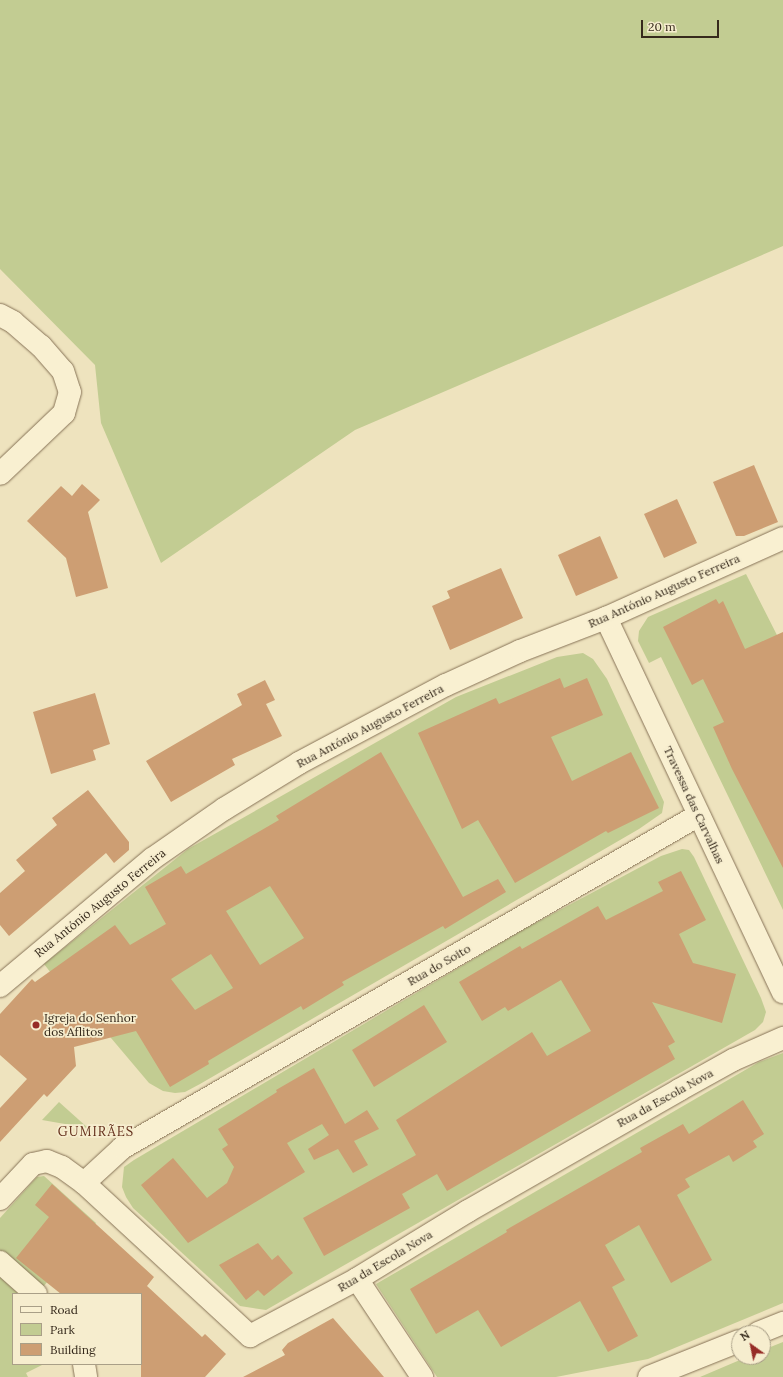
<!DOCTYPE html>
<html>
<head>
<meta charset="utf-8">
<style>
  body { margin:0 }
  #map { position:relative; width:783px; height:1377px; overflow:hidden; background:#eee3be; font-family:Lora,serif }
  div>[style] { position:absolute }
  .green>* { inset:0; background:#c2cc92 }
  .building>* { inset:0; background:#cd9e73 }
  .roads { filter:drop-shadow(0 0 1px #877357) drop-shadow(0 0 1px #877357) }
  .minor>* { height:22px; margin:-11px; padding:0 11px; transform-origin:11px; border-radius:11px; background:#f9f0d1 }
  .dots>* { width:11px; height:11px; translate:-50% -50%; box-sizing:border-box; border:2px solid #f6edce; border-radius:50% }
  span { translate:-50% -50%; white-space:nowrap; text-align:center; line-height:1.15; -webkit-text-stroke:3.5px #f6edce; paint-order:stroke }
  .street-label { font-size:12px; color:#362a1c }
  .poi-label { font-size:12px; color:#362a1c }
  .left { translate:0 -50%; text-align:left }
  .neighbourhood-label { font-size:13px; color:#632e1a; letter-spacing:1px }
  .legend { position:absolute; left:12px; top:1293px; width:130px; height:72px; box-sizing:border-box; background:#f6edce; border:1px solid #a99f87; margin:0; padding:5px 7px; list-style:none; font-size:12px; color:#362a1c }
  .legend li { display:flex; align-items:center; gap:8px; height:20px }
  .legend b { width:20px; border:1px solid #a99f87 }
  .north { position:absolute; left:731px; top:1325px; width:40px; height:40px; box-sizing:border-box; background:#f6edce; border:1px solid #a99f87; border-radius:50%; rotate:327deg; font-size:11px; font-weight:700; line-height:16px; text-align:center; color:#362a1c }
  .north::after { content:''; display:block; margin:auto; width:14px; height:18px; background:#962c26; clip-path:polygon(50% 0,100% 100%,50% 72%,0 100%) }
  .scale { position:absolute; left:641px; top:20px; width:78px; height:18px; box-sizing:border-box; border:2px solid #362a1c; border-top:0; padding-left:5px; font-size:12px; line-height:14px; white-space:nowrap; color:#362a1c; -webkit-text-stroke:3px #f6edce; paint-order:stroke }
</style>
</head>
<body>
<div id="map">
  <div class="green">
    <i style="clip-path:polygon(0 0,783px 0,783px 246px,355px 430px,161px 563px,101px 423px,95px 365px,0 269px)"></i>
    <i style="clip-path:polygon(746px 574px,783px 647px,783px 910px,661px 657px,649px 663px,638px 641px,639px 631px,648px 617px)"></i>
    <i style="clip-path:polygon(583px 653px,593px 659px,607px 679px,664px 802px,662px 813px,639px 829px,200px 1084px,185px 1092px,175px 1093px,163px 1091px,149px 1083px,95px 1019px,89px 1022px,44px 964px,188px 849px,456px 697px,557px 657px)"></i>
    <i style="clip-path:polygon(682px 849px,689px 850px,694px 857px,761px 998px,766px 1012px,763px 1022px,755px 1030px,266px 1310px,240px 1306px,133px 1208px,126px 1197px,122px 1187px,124px 1167px,134px 1160px,526px 928px,661px 856px)"></i>
    <i style="clip-path:polygon(783px 1053px,783px 1303px,648px 1359px,556px 1377px,437px 1377px,376px 1284px,759px 1062px)"></i>
    <i style="clip-path:polygon(59px 1102px,88px 1128px,42px 1120px)"></i>
    <i style="clip-path:polygon(44px 1176px,96px 1223px,43px 1287px,0 1251px,0 1218px,37px 1177px)"></i>
    <i style="clip-path:polygon(0 1277px,19px 1294px,13px 1294px,13px 1364px,44px 1364px,26px 1373px,28px 1377px,0 1377px)"></i>
    <i style="clip-path:polygon(783px 1342px,783px 1377px,700px 1377px,747px 1357px,763px 1357px,763px 1350px)"></i>
  </div>
  <div class="building">
    <i style="clip-path:polygon(754px 465px,778px 522px,744px 536px,736px 536px,713px 482px)"></i>
    <i style="clip-path:polygon(82px 484px,100px 500px,88px 512px,108px 588px,76px 597px,66px 558px,27px 521px,61px 486px,72px 496px)"></i>
    <i style="clip-path:polygon(677px 499px,697px 543px,664px 558px,644px 514px)"></i>
    <i style="clip-path:polygon(600px 536px,618px 578px,576px 596px,558px 555px)"></i>
    <i style="clip-path:polygon(501px 568px,523px 618px,450px 650px,432px 606px,450px 598px,447px 591px)"></i>
    <i style="clip-path:polygon(716px 599px,719px 604px,723px 601px,745px 649px,783px 632px,783px 868px,732px 769px,713px 727px,724px 722px,703px 679px,692px 685px,663px 627px)"></i>
    <i style="clip-path:polygon(560px 678px,564px 688px,587px 678px,603px 715px,551px 737px,572px 781px,631px 752px,659px 808px,608px 833px,606px 831px,515px 883px,478px 820px,462px 829px,418px 733px,496px 698px,499px 704px)"></i>
    <i style="clip-path:polygon(265px 680px,275px 700px,266px 704px,282px 736px,232px 759px,235px 765px,171px 802px,146px 761px,242px 705px,237px 694px)"></i>
    <i style="clip-path:polygon(95px 693px,110px 744px,93px 750px,96px 760px,51px 774px,33px 712px)"></i>
    <i style="clip-path:polygon(evenodd,381px 752px,463px 897px,498px 879px,506px 892px,445px 929px,443px 926px,342px 982px,344px 985px,303px 1010px,301px 1006px,208px 1061px,209px 1064px,170px 1087px,136px 1031px,74px 1047px,76px 1066px,47px 1097px,44px 1094px,0 1142px,0 1108px,27px 1079px,0 1055px,0 1014px,32px 979px,35px 982px,115px 925px,130px 945px,166px 924px,145px 887px,181px 866px,186px 874px,279px 820px,276px 816px,381px 752px,270px 886px,304px 938px,260px 965px,226px 911px,270px 886px,381px 752px,211px 954px,233px 988px,195px 1010px,171px 979px,211px 954px)"></i>
    <i style="clip-path:polygon(88px 790px,129px 842px,129px 850px,114px 863px,106px 853px,9px 936px,0 925px,0 893px,25px 871px,16px 860px,57px 825px,52px 818px)"></i>
    <i style="clip-path:polygon(681px 871px,706px 920px,679px 934px,693px 963px,736px 974px,722px 1023px,652px 1002px,675px 1042px,668px 1046px,675px 1059px,447px 1191px,437px 1174px,402px 1194px,410px 1208px,324px 1256px,303px 1218px,416px 1155px,396px 1120px,532px 1032px,547px 1056px,591px 1031px,561px 980px,508px 1011px,505px 1007px,482px 1021px,459px 982px,520px 946px,522px 949px,598px 906px,606px 920px,663px 891px,658px 882px)"></i>
    <i style="clip-path:polygon(424px 1005px,447px 1042px,374px 1087px,352px 1050px)"></i>
    <i style="clip-path:polygon(314px 1068px,345px 1124px,367px 1110px,379px 1129px,354px 1141px,368px 1165px,353px 1173px,338px 1149px,314px 1160px,308px 1149px,329px 1135px,322px 1124px,287px 1143px,305px 1172px,188px 1243px,141px 1185px,173px 1158px,207px 1198px,227px 1183px,234px 1167px,222px 1149px,228px 1145px,218px 1129px,277px 1092px,276px 1090px)"></i>
    <i style="clip-path:polygon(743px 1100px,764px 1134px,753px 1141px,757px 1147px,733px 1162px,729px 1155px,685px 1179px,690px 1187px,677px 1195px,712px 1260px,671px 1283px,639px 1225px,605px 1245px,625px 1280px,612px 1287px,638px 1336px,608px 1352px,580px 1301px,501px 1347px,478px 1310px,436px 1334px,410px 1289px,507px 1232px,506px 1230px,642px 1152px,640px 1148px,683px 1124px,689px 1134px)"></i>
    <i style="clip-path:polygon(52px 1184px,154px 1277px,147px 1286px,202px 1337px,205px 1334px,226px 1354px,205px 1377px,141px 1377px,141px 1294px,61px 1294px,16px 1258px,49px 1217px,35px 1205px)"></i>
    <i style="clip-path:polygon(258px 1243px,272px 1260px,278px 1255px,293px 1273px,264px 1296px,258px 1290px,246px 1300px,219px 1265px)"></i>
    <i style="clip-path:polygon(333px 1318px,384px 1377px,243px 1377px,285px 1355px,282px 1350px,288px 1343px)"></i>
  </div>
  <div class="roads">
    <div class="minor">
      <i style="left:0;top:315px;width:15px;rotate:28deg"></i>
      <i style="left:13px;top:322px;width:37px;rotate:41deg"></i>
      <i style="left:41px;top:346px;width:33px;rotate:49deg"></i>
      <i style="left:63px;top:371px;width:22px;rotate:72deg"></i>
      <i style="left:70px;top:392px;width:22px;rotate:106deg"></i>
      <i style="left:64px;top:413px;width:88px;rotate:136.4deg"></i>
      <i style="left:606px;top:618px;width:414px;rotate:64.7deg"></i>
      <i style="left:0;top:986px;width:198px;rotate:-39.9deg"></i>
      <i style="left:152px;top:859px;width:88px;rotate:-34.8deg"></i>
      <i style="left:224px;top:809px;width:88px;rotate:-31.5deg"></i>
      <i style="left:299px;top:763px;width:166px;rotate:-28deg"></i>
      <i style="left:446px;top:685px;width:81px;rotate:-24.7deg"></i>
      <i style="left:520px;top:651px;width:92px;rotate:-21deg"></i>
      <i style="left:606px;top:618px;width:194px;rotate:-24.3deg"></i>
      <i style="left:84px;top:1183px;width:52px;rotate:-42.6deg"></i>
      <i style="left:122px;top:1148px;width:666px;rotate:-29.99deg"></i>
      <i style="left:0;top:1199px;width:48px;rotate:-46.7deg"></i>
      <i style="left:33px;top:1164px;width:14px;rotate:-12deg"></i>
      <i style="left:47px;top:1161px;width:16px;rotate:22deg"></i>
      <i style="left:62px;top:1167px;width:27px;rotate:36deg"></i>
      <i style="left:84px;top:1183px;width:226px;rotate:42.7deg"></i>
      <i style="left:250px;top:1336px;width:121px;rotate:-28deg"></i>
      <i style="left:357px;top:1279px;width:130px;rotate:-31.5deg"></i>
      <i style="left:468px;top:1211px;width:243px;rotate:-29.8deg"></i>
      <i style="left:679px;top:1090px;width:62px;rotate:-29.1deg"></i>
      <i style="left:733px;top:1060px;width:55px;rotate:-23.7deg"></i>
      <i style="left:0;top:1262px;width:48px;rotate:41.6deg"></i>
      <i style="left:357px;top:1279px;width:118px;rotate:56.4deg"></i>
      <i style="left:758px;top:1333px;width:27px;rotate:-22deg"></i>
      <i style="left:84px;top:1364px;width:13px;rotate:81deg"></i>
      <i style="left:649px;top:1377px;width:97px;rotate:-21.8deg"></i>
    </div>
  </div>
  <div class="dots">
    <i style="left:36px;top:1025px;background:#962c26"></i>
  </div>
  <div class="street-label">
    <span style="left:664px;top:591px;rotate:-24deg">Rua António Augusto Ferreira</span>
    <span style="left:370px;top:726px;rotate:-28deg">Rua António Augusto Ferreira</span>
    <span style="left:694px;top:805px;rotate:65deg">Travessa das Carvalhas</span>
    <span style="left:100px;top:903px;rotate:-39deg">Rua António Augusto Ferreira</span>
    <span style="left:439px;top:965px;rotate:-30deg">Rua do Soito</span>
    <span style="left:665px;top:1098px;rotate:-29deg">Rua da Escola Nova</span>
    <span style="left:385px;top:1261px;rotate:-31deg">Rua da Escola Nova</span>
  </div>
  <div class="poi-label">
    <span class="left" style="left:44px;top:1025px">Igreja do Senhor<br>dos Aflitos</span>
  </div>
  <div class="neighbourhood-label">
    <span style="left:96px;top:1132px">GUMIRÃES</span>
  </div>
  <ul class="legend">
  <li><b style="height:5px;background:#f9f0d1"></b>Road</li>
  <li><b style="height:11px;background:#c2cc92"></b>Park</li>
  <li><b style="height:11px;background:#cd9e73"></b>Building</li>
  </ul>
  <div class="north">N</div>
  <div class="scale">20 m</div>
</div>
</body>
</html>
